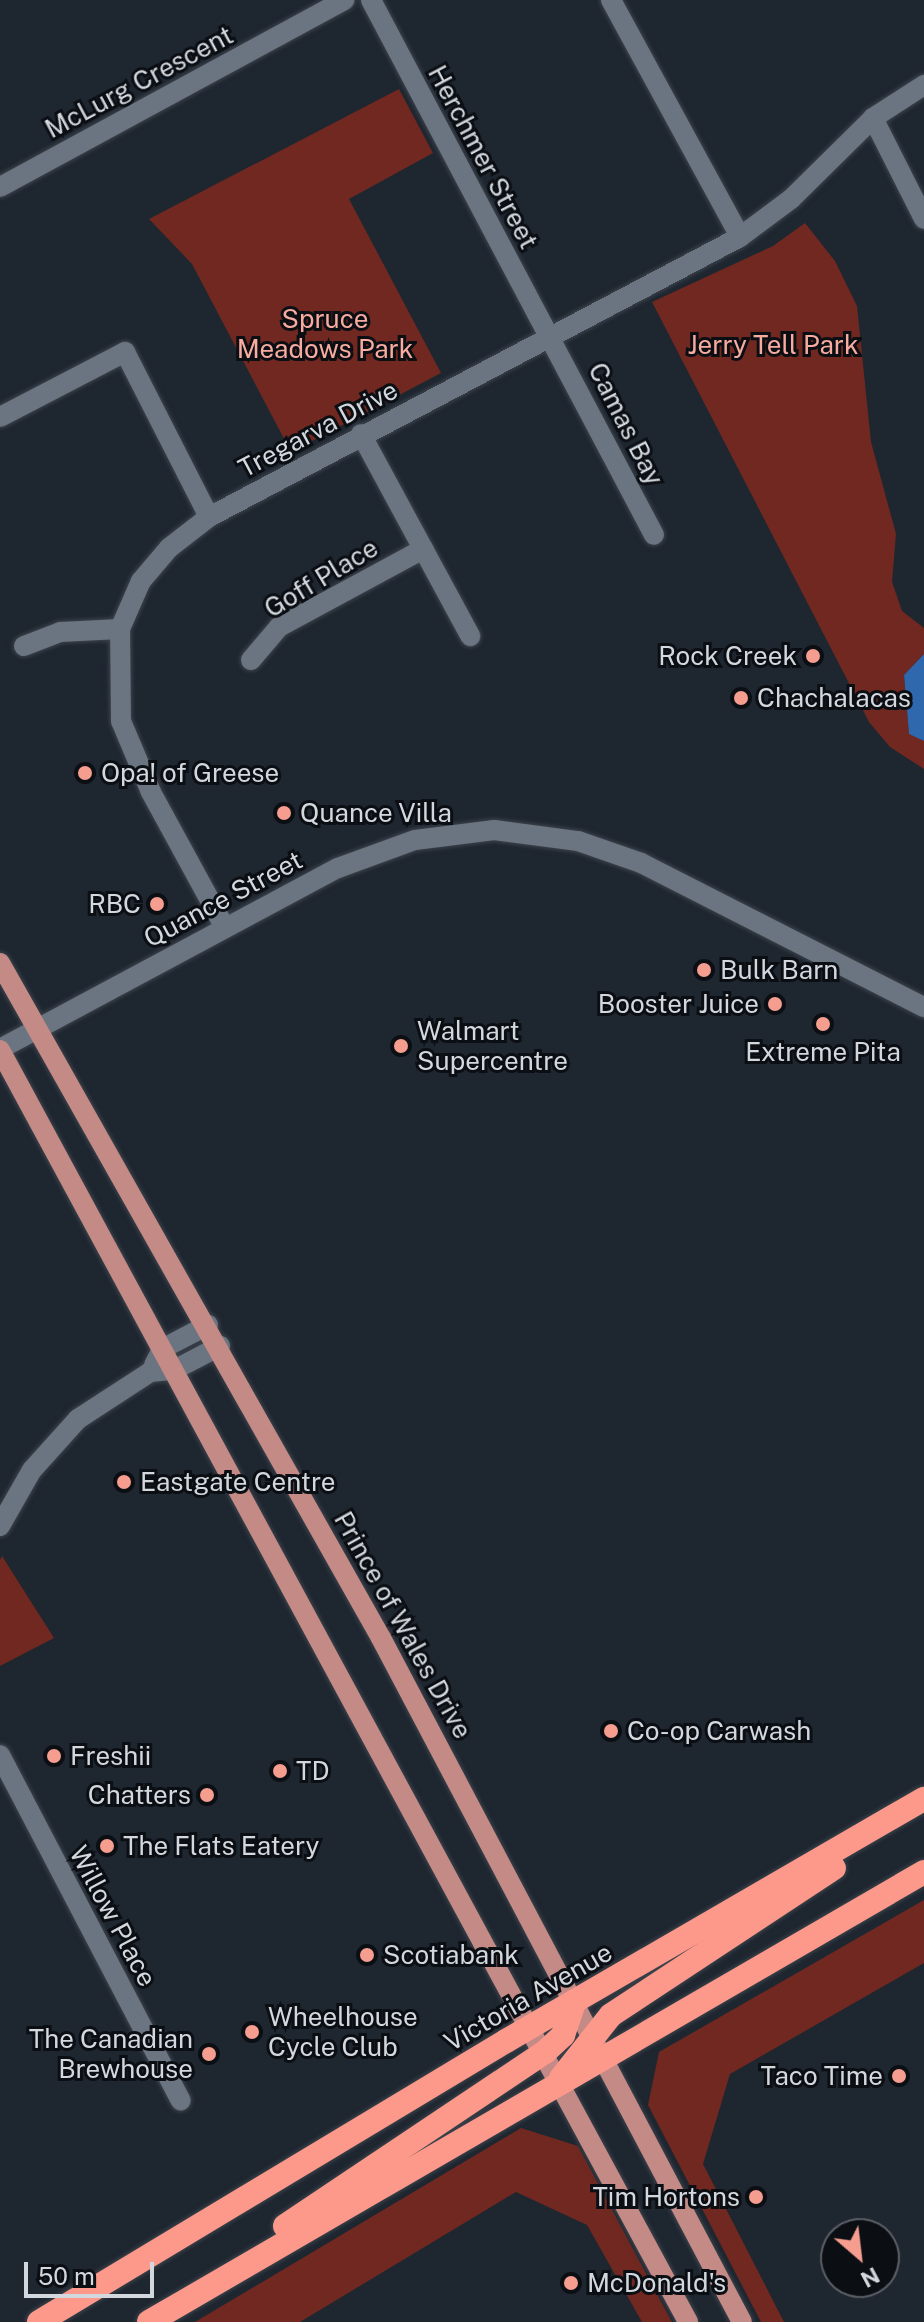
<!DOCTYPE html>
<html>
<head>
<meta charset="utf-8">
<style>
  body { margin:0 }
  #map { position:relative; width:924px; height:2322px; overflow:hidden; background:#1e2630; font-family:"Public Sans",sans-serif }
  div>[style] { position:absolute }
  .green>* { inset:0; background:#702820 }
  .water>* { inset:0; background:#3068ae }
  .roads { filter:drop-shadow(0 0 2px #3d434b) drop-shadow(0 0 2px #3d434b) }
  .minor>* { height:20px; margin:-10px; padding:0 10px; transform-origin:10px; border-radius:10px; background:#6b7481 }
  .major>* { height:20px; margin:-10px; padding:0 10px; transform-origin:10px; border-radius:10px; background:#c38a86 }
  .highway>* { height:24px; margin:-12px; padding:0 12px; transform-origin:12px; border-radius:12px; background:#fd998a }
  .dots>* { width:22px; height:22px; translate:-50% -50%; box-sizing:border-box; border:4px solid #0b0e13; border-radius:50% }
  span { translate:-50% -50%; white-space:nowrap; text-align:center; line-height:1.15; -webkit-text-stroke:6px #0b0e13; paint-order:stroke }
  .street-label { font-size:26px; color:#d3d8df }
  .park-label { font-size:26px; color:#f8ab9f }
  .poi-label { font-size:26px; color:#d3d8df }
  .right { translate:-100% -50%; text-align:right }
  .left { translate:0 -50%; text-align:left }
  .north { position:absolute; left:820px; top:2218px; width:80px; height:80px; box-sizing:border-box; background:#0b0e13; border:2px solid #5b5f65; border-radius:50%; rotate:152deg; font-size:22px; font-weight:700; line-height:32px; text-align:center; color:#d3d8df }
  .north::after { content:''; display:block; margin:auto; width:28px; height:36px; background:#f59d8f; clip-path:polygon(50% 0,100% 100%,50% 72%,0 100%) }
  .scale { position:absolute; left:24px; top:2262px; width:130px; height:36px; box-sizing:border-box; border:4px solid #d3d8df; border-top:0; padding-left:10px; font-size:24px; line-height:28px; white-space:nowrap; color:#d3d8df; -webkit-text-stroke:6px #0b0e13; paint-order:stroke }
</style>
</head>
<body>
<div id="map">
  <div class="green">
    <i style="clip-path:polygon(399px 89px,433px 153px,349px 199px,441px 373px,291px 452px,192px 264px,149px 219px)"></i>
    <i style="clip-path:polygon(805px 223px,835px 261px,857px 306px,871px 442px,896px 534px,892px 582px,902px 611px,924px 628px,924px 654px,904px 675px,909px 733px,924px 741px,924px 769px,890px 747px,869px 722px,652px 302px,773px 246px)"></i>
    <i style="clip-path:polygon(2px 1556px,54px 1638px,0 1666px,0 1560px)"></i>
    <i style="clip-path:polygon(924px 1900px,924px 1963px,730px 2074px,703px 2164px,784px 2322px,761px 2322px,648px 2105px,659px 2052px)"></i>
    <i style="clip-path:polygon(521px 2128px,578px 2146px,672px 2322px,642px 2322px,587px 2225px,516px 2192px,300px 2322px,195px 2322px)"></i>
  </div>
  <div class="water">
    <i style="clip-path:polygon(924px 654px,924px 741px,909px 734px,904px 675px)"></i>
  </div>
  <div class="roads">
    <div class="minor">
      <i style="left:371px;top:0;width:605px;rotate:62.12deg"></i>
      <i style="left:611px;top:0;width:270px;rotate:61.4deg"></i>
      <i style="left:873px;top:118px;width:113px;rotate:63.2deg"></i>
      <i style="left:0;top:187px;width:392px;rotate:-28.5deg"></i>
      <i style="left:0;top:417px;width:141px;rotate:-27.5deg"></i>
      <i style="left:125px;top:352px;width:185px;rotate:63deg"></i>
      <i style="left:361px;top:434px;width:230px;rotate:61.6deg"></i>
      <i style="left:24px;top:646px;width:39px;rotate:-21deg"></i>
      <i style="left:60px;top:632px;width:60px;rotate:-2.9deg"></i>
      <i style="left:251px;top:660px;width:43px;rotate:-49.7deg"></i>
      <i style="left:279px;top:627px;width:164px;rotate:-28.4deg"></i>
      <i style="left:224px;top:926px;width:153px;rotate:-118.6deg"></i>
      <i style="left:151px;top:792px;width:77px;rotate:-112.9deg"></i>
      <i style="left:121px;top:721px;width:92px;rotate:-90.6deg"></i>
      <i style="left:120px;top:629px;width:52px;rotate:-66.4deg"></i>
      <i style="left:141px;top:581px;width:43px;rotate:-49.7deg"></i>
      <i style="left:169px;top:548px;width:51px;rotate:-37.8deg"></i>
      <i style="left:209px;top:517px;width:600px;rotate:-27.8deg"></i>
      <i style="left:740px;top:237px;width:64px;rotate:-36.7deg"></i>
      <i style="left:791px;top:199px;width:115px;rotate:-44.6deg"></i>
      <i style="left:873px;top:118px;width:61px;rotate:-32.9deg"></i>
      <i style="left:0;top:1049px;width:383px;rotate:-28.2deg"></i>
      <i style="left:338px;top:868px;width:82px;rotate:-20deg"></i>
      <i style="left:415px;top:840px;width:80px;rotate:-7.2deg"></i>
      <i style="left:494px;top:830px;width:85px;rotate:7.5deg"></i>
      <i style="left:578px;top:841px;width:67px;rotate:19.2deg"></i>
      <i style="left:641px;top:863px;width:318px;rotate:27deg"></i>
      <i style="left:154px;top:1365px;width:18px;rotate:-63deg"></i>
      <i style="left:162px;top:1349px;width:52px;rotate:-27.6deg"></i>
      <i style="left:0;top:1526px;width:64px;rotate:-60.3deg"></i>
      <i style="left:32px;top:1470px;width:69px;rotate:-48deg"></i>
      <i style="left:78px;top:1419px;width:86px;rotate:-33.1deg"></i>
      <i style="left:150px;top:1372px;width:24px;rotate:-5deg"></i>
      <i style="left:174px;top:1370px;width:52px;rotate:-27.6deg"></i>
      <i style="left:0;top:1755px;width:390px;rotate:62.4deg"></i>
    </div>
    <div class="major">
      <i style="left:0;top:963px;width:775px;rotate:60.56deg"></i>
      <i style="left:381px;top:1638px;width:773px;rotate:62.18deg"></i>
      <i style="left:0;top:1050px;width:1446px;rotate:61.59deg"></i>
    </div>
    <div class="highway">
      <i style="left:561px;top:2078px;width:80px;rotate:-51.6deg"></i>
      <i style="left:611px;top:2015px;width:267px;rotate:-33.4deg"></i>
      <i style="left:285px;top:2226px;width:313px;rotate:-33.8deg"></i>
      <i style="left:545px;top:2052px;width:25px;rotate:-43deg"></i>
      <i style="left:563px;top:2035px;width:36px;rotate:-71deg"></i>
      <i style="left:39px;top:2322px;width:545px;rotate:-31.04deg"></i>
      <i style="left:506px;top:2041px;width:483px;rotate:-30.1deg"></i>
      <i style="left:149px;top:2322px;width:896px;rotate:-30.14deg"></i>
    </div>
  </div>
  <div class="dots">
    <i style="left:813px;top:656px;background:#f59d8f"></i>
    <i style="left:741px;top:698px;background:#f59d8f"></i>
    <i style="left:85px;top:773px;background:#f59d8f"></i>
    <i style="left:284px;top:813px;background:#f59d8f"></i>
    <i style="left:157px;top:904px;background:#f59d8f"></i>
    <i style="left:704px;top:970px;background:#f59d8f"></i>
    <i style="left:775px;top:1004px;background:#f59d8f"></i>
    <i style="left:823px;top:1024px;background:#f59d8f"></i>
    <i style="left:401px;top:1046px;background:#f59d8f"></i>
    <i style="left:124px;top:1482px;background:#f59d8f"></i>
    <i style="left:611px;top:1731px;background:#f59d8f"></i>
    <i style="left:54px;top:1756px;background:#f59d8f"></i>
    <i style="left:280px;top:1771px;background:#f59d8f"></i>
    <i style="left:207px;top:1795px;background:#f59d8f"></i>
    <i style="left:107px;top:1846px;background:#f59d8f"></i>
    <i style="left:367px;top:1955px;background:#f59d8f"></i>
    <i style="left:252px;top:2032px;background:#f59d8f"></i>
    <i style="left:209px;top:2054px;background:#f59d8f"></i>
    <i style="left:899px;top:2076px;background:#f59d8f"></i>
    <i style="left:756px;top:2197px;background:#f59d8f"></i>
    <i style="left:571px;top:2283px;background:#f59d8f"></i>
  </div>
  <div class="street-label">
    <span style="left:139px;top:82px;rotate:-28deg">McLurg Crescent</span>
    <span style="left:483px;top:157px;rotate:62deg">Herchmer Street</span>
    <span style="left:626px;top:424px;rotate:63deg">Camas Bay</span>
    <span style="left:318px;top:429px;rotate:-28deg">Tregarva Drive</span>
    <span style="left:321px;top:578px;rotate:-31deg">Goff Place</span>
    <span style="left:223px;top:899px;rotate:-28deg">Quance Street</span>
    <span style="left:403px;top:1625px;rotate:61deg">Prince of Wales Drive</span>
    <span style="left:113px;top:1916px;rotate:62deg">Willow Place</span>
    <span style="left:528px;top:1997px;rotate:-30deg">Victoria Avenue</span>
  </div>
  <div class="park-label">
    <span style="left:325px;top:334px">Spruce<br>Meadows Park</span>
    <span style="left:773px;top:345px">Jerry Tell Park</span>
  </div>
  <div class="poi-label">
    <span class="right" style="left:797px;top:656px">Rock Creek</span>
    <span class="left" style="left:757px;top:698px">Chachalacas</span>
    <span class="left" style="left:101px;top:773px">Opa! of Greese</span>
    <span class="left" style="left:300px;top:813px">Quance Villa</span>
    <span class="right" style="left:141px;top:904px">RBC</span>
    <span class="left" style="left:720px;top:970px">Bulk Barn</span>
    <span class="right" style="left:759px;top:1004px">Booster Juice</span>
    <span class="left" style="left:417px;top:1046px">Walmart<br>Supercentre</span>
    <span style="left:823px;top:1052px">Extreme Pita</span>
    <span class="left" style="left:140px;top:1482px">Eastgate Centre</span>
    <span class="left" style="left:627px;top:1731px">Co-op Carwash</span>
    <span class="left" style="left:70px;top:1756px">Freshii</span>
    <span class="left" style="left:296px;top:1771px">TD</span>
    <span class="right" style="left:191px;top:1795px">Chatters</span>
    <span class="left" style="left:123px;top:1846px">The Flats Eatery</span>
    <span class="left" style="left:383px;top:1955px">Scotiabank</span>
    <span class="left" style="left:268px;top:2032px">Wheelhouse<br>Cycle Club</span>
    <span class="right" style="left:193px;top:2054px">The Canadian<br>Brewhouse</span>
    <span class="right" style="left:883px;top:2076px">Taco Time</span>
    <span class="right" style="left:740px;top:2197px">Tim Hortons</span>
    <span class="left" style="left:587px;top:2283px">McDonald's</span>
  </div>
  <div class="north">N</div>
  <div class="scale">50 m</div>
</div>
</body>
</html>
